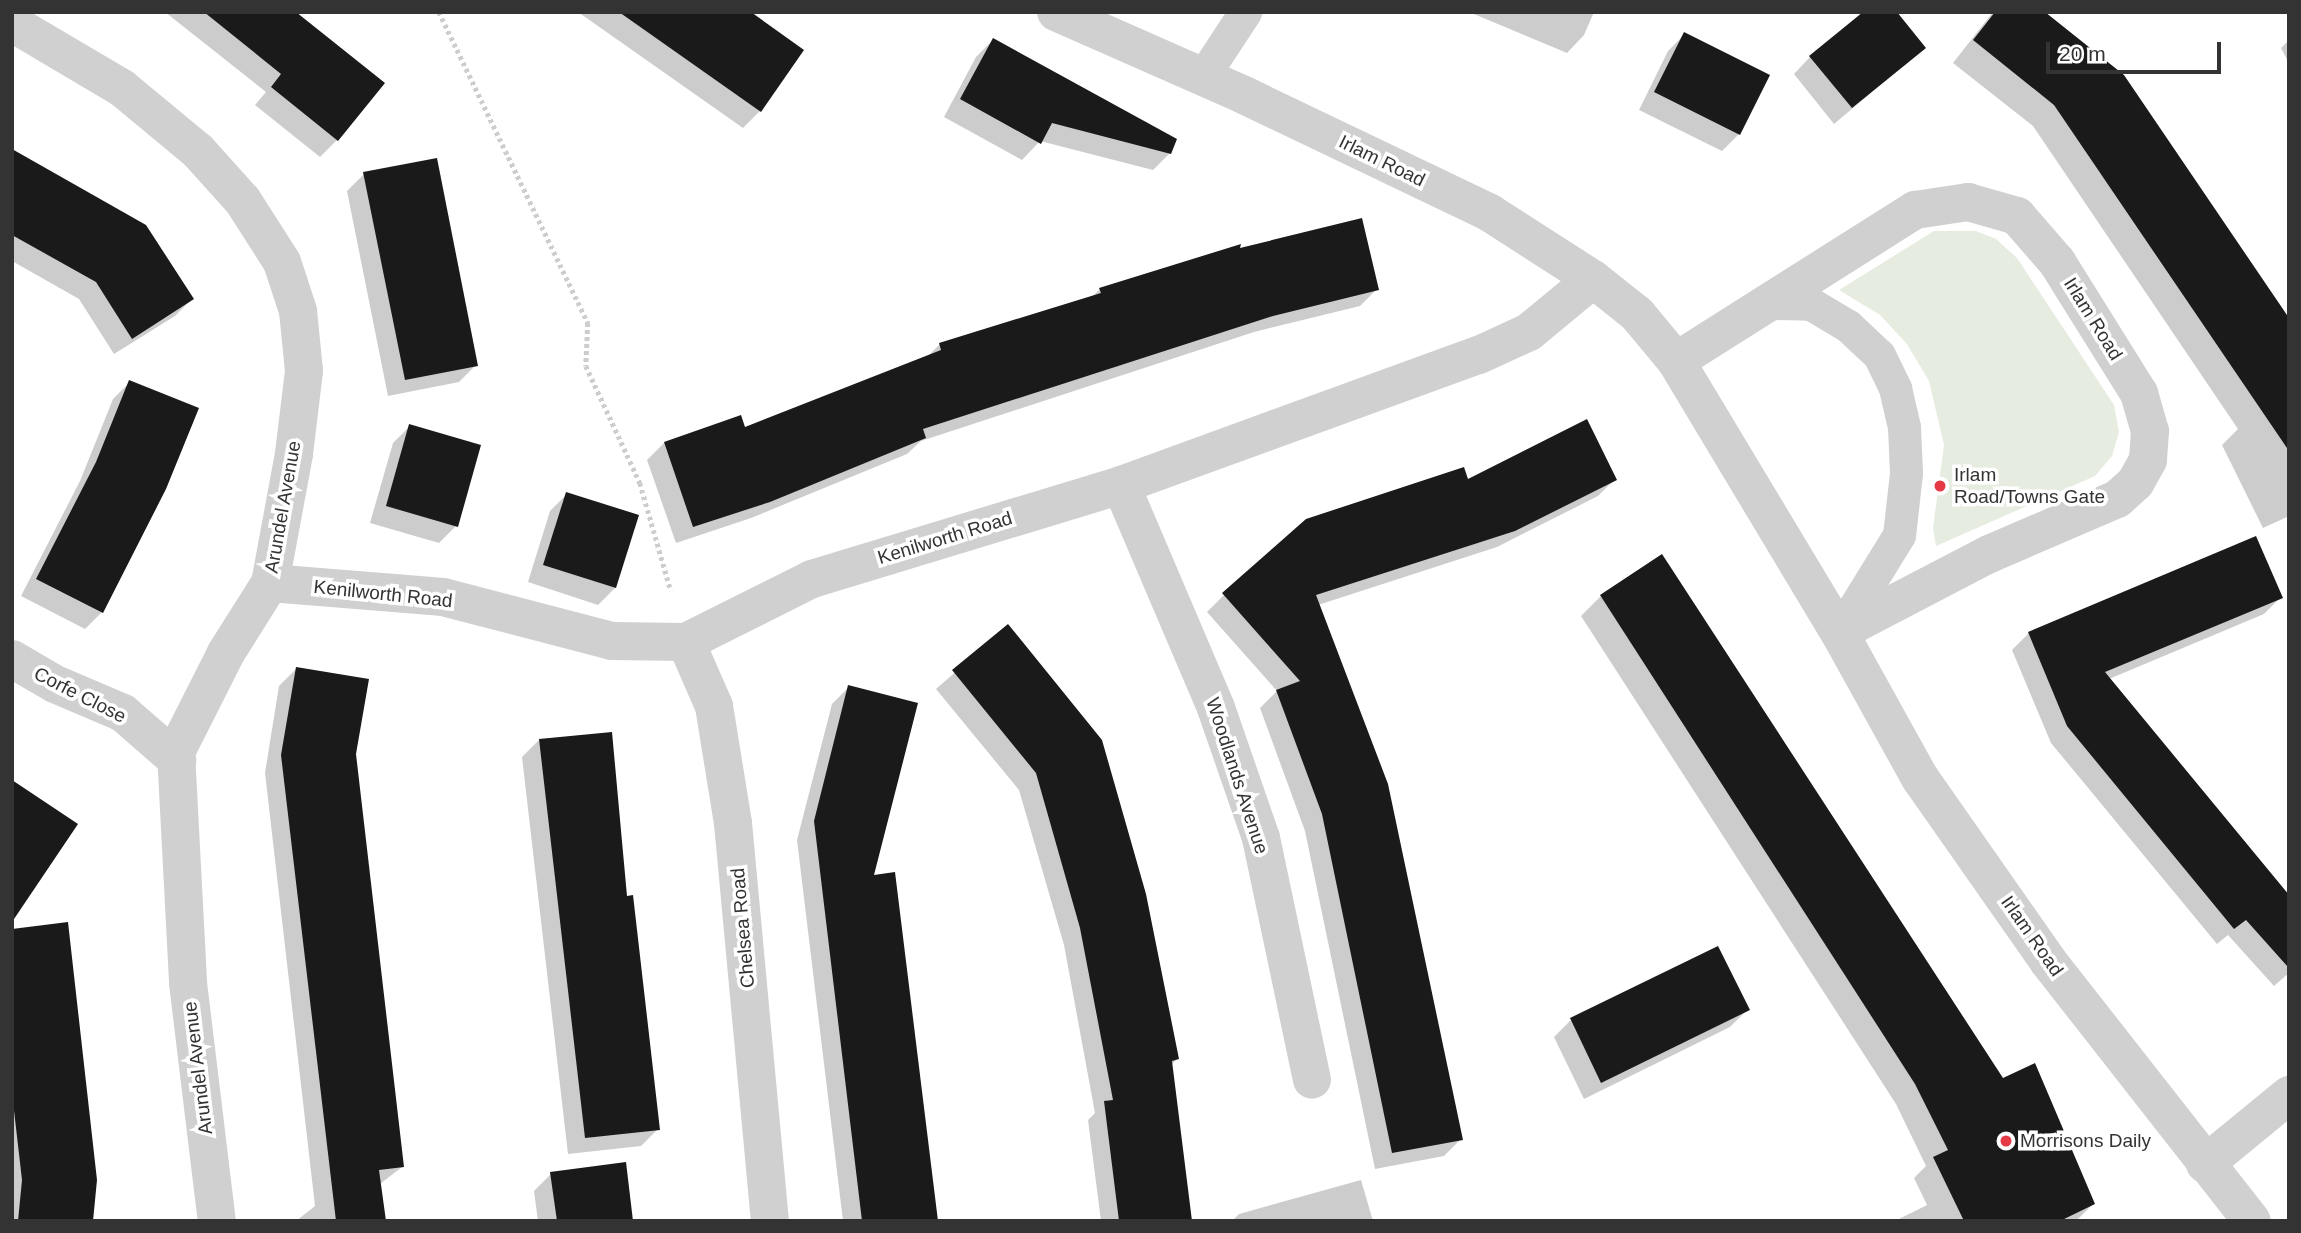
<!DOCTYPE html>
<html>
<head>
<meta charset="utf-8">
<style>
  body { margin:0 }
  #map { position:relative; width:2301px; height:1233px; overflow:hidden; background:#fff; font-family:Helvetica,sans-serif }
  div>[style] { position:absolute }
  .green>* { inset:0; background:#e6ecdf }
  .shadow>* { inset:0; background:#0003 }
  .building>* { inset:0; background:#1a1a1a }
  .path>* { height:4.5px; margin-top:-2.25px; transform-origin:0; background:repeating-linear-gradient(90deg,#cdcdcd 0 3.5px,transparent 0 7px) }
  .service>* { height:33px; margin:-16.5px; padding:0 16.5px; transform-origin:16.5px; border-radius:16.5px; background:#d0d0d0 }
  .minor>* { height:38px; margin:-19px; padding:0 19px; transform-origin:19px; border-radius:19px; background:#d0d0d0 }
  .tertiary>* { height:38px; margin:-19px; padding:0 19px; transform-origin:19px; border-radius:19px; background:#d0d0d0 }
  .dots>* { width:19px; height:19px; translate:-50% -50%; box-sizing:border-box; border:4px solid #fff; border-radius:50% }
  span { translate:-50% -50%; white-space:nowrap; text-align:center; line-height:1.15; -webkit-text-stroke:7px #fff; paint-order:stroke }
  .street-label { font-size:19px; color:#333 }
  .poi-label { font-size:19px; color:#333 }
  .left { translate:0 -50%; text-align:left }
  .frame { position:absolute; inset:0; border:14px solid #333; pointer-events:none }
  .scale { position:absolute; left:2046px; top:42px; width:175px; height:32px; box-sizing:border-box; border:4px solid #333; border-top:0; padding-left:9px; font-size:21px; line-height:24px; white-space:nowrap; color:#333; -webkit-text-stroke:5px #fff; paint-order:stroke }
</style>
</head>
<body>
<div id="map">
  <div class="green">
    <i style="clip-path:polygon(1934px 231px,1976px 231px,1996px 239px,2017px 258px,2114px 405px,2119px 432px,2112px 456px,2095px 476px,1936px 546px,1933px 528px,1944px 445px,1929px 381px,1907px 344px,1880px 315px,1839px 290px)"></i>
  </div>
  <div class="shadow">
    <i style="clip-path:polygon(165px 12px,293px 12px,337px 140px,320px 157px,255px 105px,266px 92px)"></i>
    <i style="clip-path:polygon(578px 12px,748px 12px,760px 111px,743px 128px)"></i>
    <i style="clip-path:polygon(1469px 12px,1594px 12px,1584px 35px,1567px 53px)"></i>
    <i style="clip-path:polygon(1993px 12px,2042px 12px,2289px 367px,2289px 516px,2263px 528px,2222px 445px,2238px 429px,2033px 126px,1953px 63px)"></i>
    <i style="clip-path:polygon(1685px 34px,1739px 134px,1722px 151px,1639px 110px,1668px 51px)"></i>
    <i style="clip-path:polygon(993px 40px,1170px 153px,1153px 170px,1040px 141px,1022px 160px,944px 117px,976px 57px)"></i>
    <i style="clip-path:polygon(2289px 40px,2289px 63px,2281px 48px)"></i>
    <i style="clip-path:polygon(1924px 48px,1834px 124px,1794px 74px,1810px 57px)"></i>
    <i style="clip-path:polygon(12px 151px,192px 299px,175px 316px,114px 354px,79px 299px,12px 261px)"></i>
    <i style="clip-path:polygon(364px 174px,476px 365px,459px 382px,388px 396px,347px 191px)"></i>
    <i style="clip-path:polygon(1238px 251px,1377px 289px,1360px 306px,1254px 332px,921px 441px,907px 454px,751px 518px,676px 543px,647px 460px,664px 443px,744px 430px,927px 357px,940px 344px,1092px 297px,1100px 289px)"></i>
    <i style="clip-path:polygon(130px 382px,102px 612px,85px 629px,21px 596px,80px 481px,113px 399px)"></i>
    <i style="clip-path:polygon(410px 426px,456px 526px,439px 543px,370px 523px,393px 443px)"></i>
    <i style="clip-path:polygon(1615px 479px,1598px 496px,1497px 547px,1318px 605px,1461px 1139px,1444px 1156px,1375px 1169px,1305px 831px,1260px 708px,1277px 691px,1207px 612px,1224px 595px,1467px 481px)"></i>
    <i style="clip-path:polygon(567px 494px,615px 588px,598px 605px,528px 582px,550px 511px)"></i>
    <i style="clip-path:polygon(1601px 596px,2093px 1204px,2076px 1221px,1895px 1221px,1927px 1205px,1914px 1178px,1926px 1166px,1896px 1104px,1581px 616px)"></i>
    <i style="clip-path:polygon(2281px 597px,2264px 614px,2109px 679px,2289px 895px,2289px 973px,2274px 986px,2228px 935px,2217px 944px,2051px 743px,2012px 650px,2029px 633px)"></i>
    <i style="clip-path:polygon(1007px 627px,1177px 1059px,1171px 1065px,1190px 1221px,1101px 1221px,1088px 1120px,1095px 1113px,1064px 945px,1019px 790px,936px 689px)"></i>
    <i style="clip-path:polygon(296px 669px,354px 754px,402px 1167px,380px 1184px,384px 1221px,296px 1221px,315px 1206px,265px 773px,279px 686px)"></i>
    <i style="clip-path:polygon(849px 687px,871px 877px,937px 1221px,843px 1221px,797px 840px,832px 704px)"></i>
    <i style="clip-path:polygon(539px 740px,658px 1129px,641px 1146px,568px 1154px,522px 757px)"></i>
    <i style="clip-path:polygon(12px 930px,91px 1221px,12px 1221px)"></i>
    <i style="clip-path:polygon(1747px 1010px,1730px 1027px,1584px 1099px,1554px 1037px,1571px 1020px)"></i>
    <i style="clip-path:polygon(551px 1174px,631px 1221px,538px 1221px,534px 1191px)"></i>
    <i style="clip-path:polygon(1361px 1180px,1373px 1221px,1232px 1221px,1239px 1214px)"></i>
  </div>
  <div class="building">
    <i style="clip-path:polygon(204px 12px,296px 12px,385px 83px,338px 141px,271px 87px,281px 74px)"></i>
    <i style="clip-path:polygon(619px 12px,751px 12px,804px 50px,761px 112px)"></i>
    <i style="clip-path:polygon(1863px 12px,1897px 12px,1926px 48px,1852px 108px,1809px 56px)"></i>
    <i style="clip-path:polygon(1995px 12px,2045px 12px,2124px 75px,2289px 318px,2289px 451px,2054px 105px,1973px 40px)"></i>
    <i style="clip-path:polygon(1684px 32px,1770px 75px,1740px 135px,1654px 92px)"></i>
    <i style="clip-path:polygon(993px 38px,1177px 139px,1171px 154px,1052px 123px,1041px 144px,960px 99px)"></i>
    <i style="clip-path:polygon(12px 149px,146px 225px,194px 299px,132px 339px,96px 282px,12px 235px)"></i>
    <i style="clip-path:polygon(437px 158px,478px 366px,405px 380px,363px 172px)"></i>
    <i style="clip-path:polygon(1362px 218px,1379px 290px,1273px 316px,923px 429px,926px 438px,770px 502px,693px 527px,664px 442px,741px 415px,745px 427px,941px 350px,939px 343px,1101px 293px,1099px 288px,1241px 244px,1240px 248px)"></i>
    <i style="clip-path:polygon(129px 380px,199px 408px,166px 489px,103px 613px,36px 579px,96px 462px)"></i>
    <i style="clip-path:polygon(1587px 419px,1617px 480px,1515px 531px,1316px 595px,1388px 784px,1463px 1140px,1392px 1153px,1322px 814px,1276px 690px,1300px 681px,1222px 593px,1306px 519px,1464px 467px,1468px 479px)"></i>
    <i style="clip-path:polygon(409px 424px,481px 445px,458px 527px,386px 506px)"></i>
    <i style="clip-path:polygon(566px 492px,639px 515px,616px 588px,543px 565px)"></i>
    <i style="clip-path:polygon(2256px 536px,2283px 598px,2105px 672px,2289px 895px,2289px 968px,2246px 920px,2234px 929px,2067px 726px,2028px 632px)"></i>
    <i style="clip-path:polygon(1662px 554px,2003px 1078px,2035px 1063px,2095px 1204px,2060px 1221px,1964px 1221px,1933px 1157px,1948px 1150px,1915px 1084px,1600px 595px)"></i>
    <i style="clip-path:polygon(1008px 624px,1102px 740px,1146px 894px,1179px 1059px,1172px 1061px,1192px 1221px,1119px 1221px,1104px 1101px,1113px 1100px,1080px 928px,1036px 773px,952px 670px)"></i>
    <i style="clip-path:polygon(296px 667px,369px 679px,356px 754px,404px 1167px,379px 1170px,386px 1221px,336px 1221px,281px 755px)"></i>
    <i style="clip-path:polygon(848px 685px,918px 703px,874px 875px,895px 872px,938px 1221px,862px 1221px,814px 821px)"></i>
    <i style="clip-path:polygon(612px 732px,627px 896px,633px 895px,660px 1130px,585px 1138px,539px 739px)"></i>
    <i style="clip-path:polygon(12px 780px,78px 824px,12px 922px)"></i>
    <i style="clip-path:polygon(68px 922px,97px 1180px,93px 1221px,18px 1221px,22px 1180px,12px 1093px,12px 929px)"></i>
    <i style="clip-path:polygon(1718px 946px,1750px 1010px,1601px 1083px,1570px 1018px)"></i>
    <i style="clip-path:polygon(626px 1162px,633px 1221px,557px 1221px,550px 1172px)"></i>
  </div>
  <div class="path">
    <i style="left:439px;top:12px;width:345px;rotate:64.4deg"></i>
    <i style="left:588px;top:323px;width:43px;rotate:92.7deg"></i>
    <i style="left:586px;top:366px;width:129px;rotate:65.2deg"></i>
    <i style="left:640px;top:483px;width:112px;rotate:74deg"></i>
  </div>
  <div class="service">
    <i style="left:1203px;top:76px;width:77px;rotate:-56.7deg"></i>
    <i style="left:1772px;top:303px;width:39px;rotate:1deg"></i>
    <i style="left:1811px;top:304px;width:43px;rotate:30.7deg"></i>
    <i style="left:1848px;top:326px;width:42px;rotate:43.1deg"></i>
    <i style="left:1879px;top:355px;width:37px;rotate:64deg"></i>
    <i style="left:1895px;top:388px;width:40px;rotate:77deg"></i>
    <i style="left:1904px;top:427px;width:46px;rotate:87.5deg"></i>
    <i style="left:1906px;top:473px;width:62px;rotate:96.4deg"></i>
    <i style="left:1899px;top:535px;width:114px;rotate:121.7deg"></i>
  </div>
  <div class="minor">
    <i style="left:12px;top:23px;width:128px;rotate:30.6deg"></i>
    <i style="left:122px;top:88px;width:99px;rotate:39.7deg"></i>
    <i style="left:198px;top:151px;width:67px;rotate:48deg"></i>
    <i style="left:243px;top:201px;width:72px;rotate:57.4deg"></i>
    <i style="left:282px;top:262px;width:52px;rotate:71.9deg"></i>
    <i style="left:298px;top:311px;width:60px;rotate:84.3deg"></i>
    <i style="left:304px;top:371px;width:84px;rotate:96.9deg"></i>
    <i style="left:294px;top:454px;width:131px;rotate:100.5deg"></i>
    <i style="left:270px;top:583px;width:83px;rotate:122.2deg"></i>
    <i style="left:226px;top:653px;width:111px;rotate:116.8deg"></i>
    <i style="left:176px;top:752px;width:231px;rotate:87deg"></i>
    <i style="left:188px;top:983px;width:240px;rotate:83.1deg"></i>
    <i style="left:1676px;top:361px;width:283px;rotate:-32.3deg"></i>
    <i style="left:1915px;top:210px;width:54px;rotate:-8.6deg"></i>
    <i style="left:1968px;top:202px;width:51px;rotate:15.9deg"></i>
    <i style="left:2017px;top:216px;width:61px;rotate:49deg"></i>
    <i style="left:2057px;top:262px;width:155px;rotate:58deg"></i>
    <i style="left:2139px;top:393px;width:40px;rotate:74deg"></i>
    <i style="left:2150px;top:431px;width:29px;rotate:94deg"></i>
    <i style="left:2148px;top:460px;width:26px;rotate:119deg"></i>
    <i style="left:2135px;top:483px;width:24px;rotate:138deg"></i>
    <i style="left:2117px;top:499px;width:139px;rotate:156.7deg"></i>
    <i style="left:1989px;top:554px;width:169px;rotate:152.5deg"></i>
    <i style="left:1121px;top:485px;width:242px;rotate:66.9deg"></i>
    <i style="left:1216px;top:708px;width:138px;rotate:70.9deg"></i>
    <i style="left:1261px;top:838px;width:247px;rotate:78.1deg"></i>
    <i style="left:270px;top:583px;width:174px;rotate:4.6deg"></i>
    <i style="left:443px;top:597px;width:175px;rotate:14.6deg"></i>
    <i style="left:612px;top:641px;width:74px;rotate:0.8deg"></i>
    <i style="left:686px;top:642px;width:141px;rotate:-26.6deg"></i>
    <i style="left:812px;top:579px;width:323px;rotate:-16.9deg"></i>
    <i style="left:1121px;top:485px;width:381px;rotate:-20deg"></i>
    <i style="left:1479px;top:355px;width:55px;rotate:-24.7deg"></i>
    <i style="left:1529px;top:332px;width:83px;rotate:-39.6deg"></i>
    <i style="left:686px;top:642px;width:70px;rotate:66.4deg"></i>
    <i style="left:714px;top:706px;width:119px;rotate:80.8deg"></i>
    <i style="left:733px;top:823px;width:400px;rotate:84.7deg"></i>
    <i style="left:12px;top:659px;width:50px;rotate:30.2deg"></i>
    <i style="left:55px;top:684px;width:74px;rotate:23.1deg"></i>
    <i style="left:123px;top:713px;width:72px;rotate:41deg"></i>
    <i style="left:2205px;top:1164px;width:109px;rotate:-39.4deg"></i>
  </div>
  <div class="tertiary">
    <i style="left:1056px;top:12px;width:206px;rotate:23.8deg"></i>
    <i style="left:1244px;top:95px;width:273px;rotate:25.6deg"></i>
    <i style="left:1490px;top:213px;width:122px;rotate:32.7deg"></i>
    <i style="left:1593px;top:279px;width:56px;rotate:38.5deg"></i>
    <i style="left:1637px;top:314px;width:61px;rotate:50.3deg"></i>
    <i style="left:1676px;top:361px;width:316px;rotate:59deg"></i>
    <i style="left:1839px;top:632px;width:167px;rotate:61deg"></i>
    <i style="left:1920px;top:778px;width:223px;rotate:55deg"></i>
    <i style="left:2048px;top:961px;width:330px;rotate:51.9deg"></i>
  </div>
  <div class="dots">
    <i style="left:1940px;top:486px;background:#e63946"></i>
    <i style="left:2006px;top:1141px;background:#e63946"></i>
  </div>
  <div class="street-label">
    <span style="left:1382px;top:161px;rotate:26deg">Irlam Road</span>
    <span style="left:2093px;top:319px;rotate:58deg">Irlam Road</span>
    <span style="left:283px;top:507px;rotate:-80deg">Arundel Avenue</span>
    <span style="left:945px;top:538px;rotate:-17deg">Kenilworth Road</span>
    <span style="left:383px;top:594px;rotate:6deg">Kenilworth Road</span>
    <span style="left:80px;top:695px;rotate:27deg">Corfe Close</span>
    <span style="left:1237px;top:776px;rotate:72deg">Woodlands Avenue</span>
    <span style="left:743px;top:928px;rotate:-95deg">Chelsea Road</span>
    <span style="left:2032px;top:936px;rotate:55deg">Irlam Road</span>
    <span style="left:198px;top:1068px;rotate:-97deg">Arundel Avenue</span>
  </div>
  <div class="poi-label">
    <span class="left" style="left:1954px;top:486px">Irlam<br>Road/Towns Gate</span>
    <span class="left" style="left:2020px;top:1141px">Morrisons Daily</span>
  </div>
  <div class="frame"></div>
  <div class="scale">20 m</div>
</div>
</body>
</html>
